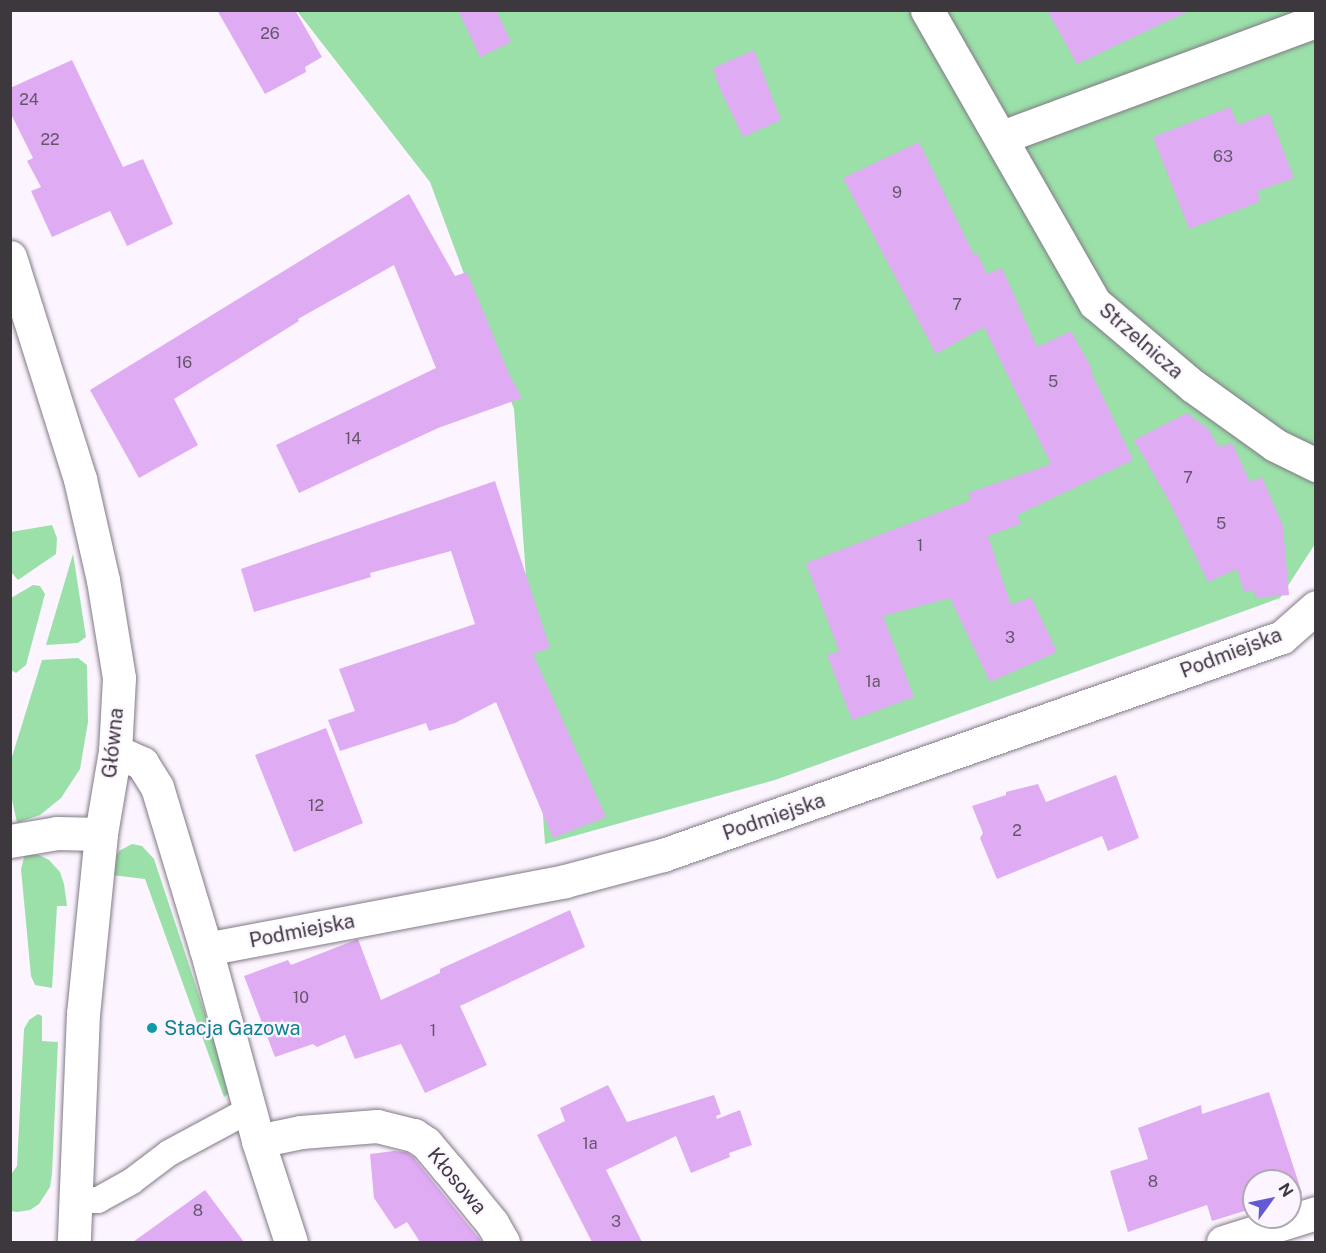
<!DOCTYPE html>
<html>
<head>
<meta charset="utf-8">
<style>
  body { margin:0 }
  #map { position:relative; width:1326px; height:1253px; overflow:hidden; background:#fcf5ff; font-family:"Public Sans",sans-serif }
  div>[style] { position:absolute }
  .green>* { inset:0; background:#9ae0a8 }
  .building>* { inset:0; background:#dfabf3 }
  .roads { filter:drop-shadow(0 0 2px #837987) drop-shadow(0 0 2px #837987) }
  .service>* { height:26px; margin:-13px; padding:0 13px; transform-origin:13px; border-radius:13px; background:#fff }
  .minor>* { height:33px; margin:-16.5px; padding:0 16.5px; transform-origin:16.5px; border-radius:16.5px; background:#fff }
  .dots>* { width:16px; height:16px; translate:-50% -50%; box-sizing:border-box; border:3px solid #fcf5ff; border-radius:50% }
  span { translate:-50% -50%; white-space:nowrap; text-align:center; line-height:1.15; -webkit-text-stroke:4.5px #fcf5ff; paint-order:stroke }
  .number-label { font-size:16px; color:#65556b }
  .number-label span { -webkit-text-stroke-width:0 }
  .street-label { font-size:20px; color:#3c383e }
  .culture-label { font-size:20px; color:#0d838f }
  .left { translate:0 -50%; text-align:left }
  .frame { position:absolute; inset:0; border:12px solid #3c383e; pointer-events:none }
  .north { position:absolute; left:1242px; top:1169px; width:60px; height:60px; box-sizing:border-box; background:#fcf5ff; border:2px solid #afa9b2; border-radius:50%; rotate:57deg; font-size:16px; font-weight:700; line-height:24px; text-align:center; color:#3c383e }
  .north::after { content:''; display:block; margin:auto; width:21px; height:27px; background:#645bd4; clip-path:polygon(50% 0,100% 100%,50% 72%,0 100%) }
</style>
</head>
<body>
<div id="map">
  <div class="green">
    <i style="clip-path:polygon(297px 11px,1315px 11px,1315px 544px,1280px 598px,775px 780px,545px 844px,514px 409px,430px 182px)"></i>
    <i style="clip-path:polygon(52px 525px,57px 538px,56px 554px,18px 580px,11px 572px,11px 532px)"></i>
    <i style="clip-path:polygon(73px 554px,86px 637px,78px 643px,46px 645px)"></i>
    <i style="clip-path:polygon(33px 585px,40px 586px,45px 594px,26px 665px,16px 673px,11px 670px,11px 598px)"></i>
    <i style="clip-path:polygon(78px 658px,87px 665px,88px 722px,80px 769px,61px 798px,40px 815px,17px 823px,11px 795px,11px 760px,42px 660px)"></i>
    <i style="clip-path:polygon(132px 844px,142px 846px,154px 859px,231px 1092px,224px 1097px,145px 879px,112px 875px,112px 864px,119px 851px)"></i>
    <i style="clip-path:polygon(25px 854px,39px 855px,49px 860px,60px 872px,64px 884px,67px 906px,57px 906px,52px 988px,35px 985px,31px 976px,21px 869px)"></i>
    <i style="clip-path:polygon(38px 1014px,42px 1016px,42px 1041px,58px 1042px,52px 1174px,50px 1187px,39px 1204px,30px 1210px,17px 1212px,11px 1211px,10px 1176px,17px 1166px,24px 1029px,29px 1020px)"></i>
  </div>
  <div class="building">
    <i style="clip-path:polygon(217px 10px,295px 10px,322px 57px,305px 67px,306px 72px,265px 94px)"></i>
    <i style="clip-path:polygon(458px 10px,496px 10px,511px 42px,480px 57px)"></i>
    <i style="clip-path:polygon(1047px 10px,1191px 10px,1077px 64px)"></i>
    <i style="clip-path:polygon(754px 50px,781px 120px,743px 137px,720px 89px,713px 68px)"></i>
    <i style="clip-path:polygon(72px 60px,123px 167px,143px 159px,173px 224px,127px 246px,110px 211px,52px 237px,31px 191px,41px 187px,27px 161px,33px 158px,10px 112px,10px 88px)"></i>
    <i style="clip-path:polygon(1230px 107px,1238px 125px,1269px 113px,1294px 178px,1258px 191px,1259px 202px,1189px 229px,1153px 137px)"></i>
    <i style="clip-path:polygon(919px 142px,974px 255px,977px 253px,987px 274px,1002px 268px,1037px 347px,1071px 331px,1092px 369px,1091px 372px,1133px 460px,1017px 515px,1021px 524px,988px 536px,1011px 605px,1031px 597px,1057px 652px,990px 682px,950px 598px,883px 616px,914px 697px,852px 720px,827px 655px,839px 651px,806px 563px,971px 500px,968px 493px,1051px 464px,984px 327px,936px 354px,843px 178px)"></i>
    <i style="clip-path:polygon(409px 194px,455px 276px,467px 272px,509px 374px,522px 398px,438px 428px,299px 493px,276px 445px,436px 368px,394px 265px,298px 319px,299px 321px,174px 399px,198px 445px,139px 478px,90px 390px)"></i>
    <i style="clip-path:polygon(1187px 413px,1208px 429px,1219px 447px,1232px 443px,1250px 482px,1262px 477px,1283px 526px,1289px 595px,1255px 598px,1254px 590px,1244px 592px,1237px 569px,1208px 582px,1169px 501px,1134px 440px)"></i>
    <i style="clip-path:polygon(495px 481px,550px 648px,533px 654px,606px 817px,553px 838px,496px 702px,455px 723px,429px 731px,426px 723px,340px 751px,328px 720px,355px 711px,339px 669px,475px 624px,451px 551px,370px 573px,371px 577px,254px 612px,241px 569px)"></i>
    <i style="clip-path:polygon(326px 728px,363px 823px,294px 852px,255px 755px)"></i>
    <i style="clip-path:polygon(1116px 775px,1139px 838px,1108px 851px,1102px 836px,997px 879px,980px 838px,983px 833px,972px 806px,1006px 795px,1006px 792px,1038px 784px,1046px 802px)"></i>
    <i style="clip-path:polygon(570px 910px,585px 947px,460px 1006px,487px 1065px,425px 1093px,401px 1044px,355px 1059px,345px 1035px,317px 1047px,313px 1044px,275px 1057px,244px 976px,288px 960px,291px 965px,358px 939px,381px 1000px,440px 973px,440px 969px)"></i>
    <i style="clip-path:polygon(608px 1085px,627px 1122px,714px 1095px,721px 1114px,716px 1116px,717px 1119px,740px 1110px,752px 1145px,729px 1153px,730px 1157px,691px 1173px,676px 1136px,606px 1170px,642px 1242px,592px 1242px,537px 1135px,565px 1121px,560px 1108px)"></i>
    <i style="clip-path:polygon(1269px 1092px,1302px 1193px,1290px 1197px,1290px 1181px,1254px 1181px,1254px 1208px,1212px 1221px,1207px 1205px,1128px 1232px,1110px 1171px,1148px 1159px,1138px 1128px,1201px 1105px,1202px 1114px)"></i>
    <i style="clip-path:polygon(394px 1151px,406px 1152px,413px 1157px,482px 1242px,420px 1242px,407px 1222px,395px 1229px,374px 1198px,370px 1154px)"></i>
    <i style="clip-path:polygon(205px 1190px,244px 1242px,133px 1242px)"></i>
  </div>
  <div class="roads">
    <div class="service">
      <i style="left:75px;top:1200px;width:23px"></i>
      <i style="left:98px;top:1200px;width:39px;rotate:-29deg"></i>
      <i style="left:132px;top:1181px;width:46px;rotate:-37.1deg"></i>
      <i style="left:169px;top:1153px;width:93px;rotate:-28.2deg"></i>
    </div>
    <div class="minor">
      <i style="left:927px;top:10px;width:338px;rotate:60.2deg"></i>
      <i style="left:1095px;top:303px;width:128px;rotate:40.3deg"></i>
      <i style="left:1193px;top:386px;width:101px;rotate:35.7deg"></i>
      <i style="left:1275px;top:445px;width:46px;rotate:26deg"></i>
      <i style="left:1002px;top:137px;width:335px;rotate:-20.3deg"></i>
      <i style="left:10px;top:257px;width:233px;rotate:72.5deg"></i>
      <i style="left:80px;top:479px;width:104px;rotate:77.2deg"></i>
      <i style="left:103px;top:580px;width:99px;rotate:80.7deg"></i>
      <i style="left:119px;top:678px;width:73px;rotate:93.1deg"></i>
      <i style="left:115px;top:751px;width:84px;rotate:99.6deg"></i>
      <i style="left:101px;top:834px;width:180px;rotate:95.7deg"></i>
      <i style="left:83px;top:1013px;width:229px;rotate:92.3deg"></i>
      <i style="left:115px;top:751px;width:30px;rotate:24deg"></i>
      <i style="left:142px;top:763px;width:28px;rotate:58deg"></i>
      <i style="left:157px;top:787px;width:169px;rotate:73.2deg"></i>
      <i style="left:206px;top:949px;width:199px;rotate:74.8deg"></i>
      <i style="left:258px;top:1141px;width:106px;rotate:71.9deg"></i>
      <i style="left:10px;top:841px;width:48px;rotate:-9.7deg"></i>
      <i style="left:57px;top:833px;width:44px;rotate:1.3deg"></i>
      <i style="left:206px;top:949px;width:365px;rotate:-10.7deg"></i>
      <i style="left:565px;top:881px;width:101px;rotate:-14.9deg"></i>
      <i style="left:663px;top:855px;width:656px;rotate:-19.4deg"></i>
      <i style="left:1282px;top:637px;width:45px;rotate:-41.4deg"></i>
      <i style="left:258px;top:1141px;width:44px;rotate:-11.8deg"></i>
      <i style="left:301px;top:1132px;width:76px;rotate:-4.5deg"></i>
      <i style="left:377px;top:1126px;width:38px;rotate:14deg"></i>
      <i style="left:414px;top:1135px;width:14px;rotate:34deg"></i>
      <i style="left:426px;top:1143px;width:34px;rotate:50deg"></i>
      <i style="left:448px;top:1169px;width:70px;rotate:50.8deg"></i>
      <i style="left:492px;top:1223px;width:22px;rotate:60deg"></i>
      <i style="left:1223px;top:1242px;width:97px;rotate:-17.3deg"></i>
    </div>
  </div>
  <div class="dots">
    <i style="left:152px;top:1028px;background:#0f9aa8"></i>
  </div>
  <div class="number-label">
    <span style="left:270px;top:34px">26</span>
    <span style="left:29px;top:100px">24</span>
    <span style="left:50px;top:140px">22</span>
    <span style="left:1223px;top:157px">63</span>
    <span style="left:897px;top:193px">9</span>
    <span style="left:957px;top:305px">7</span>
    <span style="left:184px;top:363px">16</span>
    <span style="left:1053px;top:382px">5</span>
    <span style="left:353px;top:439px">14</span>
    <span style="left:1188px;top:478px">7</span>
    <span style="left:1221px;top:524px">5</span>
    <span style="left:920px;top:546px">1</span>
    <span style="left:1010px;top:638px">3</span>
    <span style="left:873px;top:682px">1a</span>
    <span style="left:316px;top:806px">12</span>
    <span style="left:1017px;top:831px">2</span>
    <span style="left:301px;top:998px">10</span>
    <span style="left:433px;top:1031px">1</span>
    <span style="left:590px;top:1144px">1a</span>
    <span style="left:1153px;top:1182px">8</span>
    <span style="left:198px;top:1211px">8</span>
    <span style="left:616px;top:1222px">3</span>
  </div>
  <div class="street-label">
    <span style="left:1141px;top:341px;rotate:41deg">Strzelnicza</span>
    <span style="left:1231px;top:653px;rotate:-21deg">Podmiejska</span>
    <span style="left:113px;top:743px;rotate:-84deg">Główna</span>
    <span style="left:774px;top:817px;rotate:-19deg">Podmiejska</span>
    <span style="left:302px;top:931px;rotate:-11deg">Podmiejska</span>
    <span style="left:457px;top:1181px;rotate:50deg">Kłosowa</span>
  </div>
  <div class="culture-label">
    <span class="left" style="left:164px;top:1028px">Stacja Gazowa</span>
  </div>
  <div class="frame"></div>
  <div class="north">N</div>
</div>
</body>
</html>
